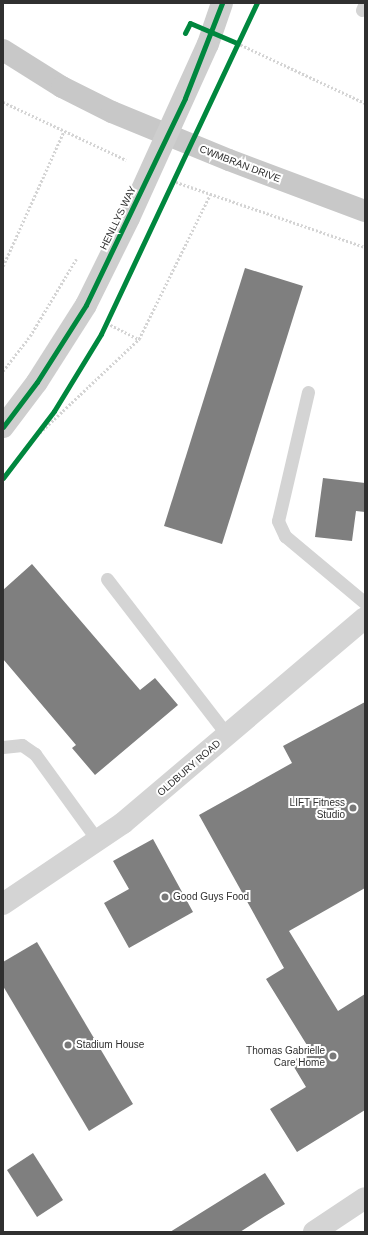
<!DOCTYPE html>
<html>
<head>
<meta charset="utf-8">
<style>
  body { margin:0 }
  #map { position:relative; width:368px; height:1235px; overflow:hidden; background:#fff; font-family:Helvetica,sans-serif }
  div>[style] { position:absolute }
  .building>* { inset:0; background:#7f7f7f }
  .path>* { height:2.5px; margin-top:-1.25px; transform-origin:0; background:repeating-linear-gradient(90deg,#d4d4d4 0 2px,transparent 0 4px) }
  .lane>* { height:13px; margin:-6.5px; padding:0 6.5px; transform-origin:6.5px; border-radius:6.5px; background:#d4d4d4 }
  .street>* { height:22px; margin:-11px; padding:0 11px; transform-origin:11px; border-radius:11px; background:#d4d4d4 }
  .secondary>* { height:22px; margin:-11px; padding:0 11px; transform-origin:11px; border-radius:11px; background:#cecece }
  .primary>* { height:22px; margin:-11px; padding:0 11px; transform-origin:11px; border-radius:11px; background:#c8c8c8 }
  .secondary-bridge>* { height:22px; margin:-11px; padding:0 11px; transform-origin:11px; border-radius:11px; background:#cecece }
  .cycleway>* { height:5px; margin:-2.5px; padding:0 2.5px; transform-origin:2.5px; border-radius:2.5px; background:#00873e }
  .dots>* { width:11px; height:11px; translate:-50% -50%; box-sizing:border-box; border:2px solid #fff; border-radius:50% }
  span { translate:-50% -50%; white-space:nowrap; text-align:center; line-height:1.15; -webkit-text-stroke:4px #fff; paint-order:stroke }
  .street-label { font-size:10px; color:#303030 }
  .poi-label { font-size:10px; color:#303030 }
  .right { translate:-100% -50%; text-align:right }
  .left { translate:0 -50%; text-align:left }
  .frame { position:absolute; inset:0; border:4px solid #303030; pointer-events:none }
</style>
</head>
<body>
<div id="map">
  <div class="building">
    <i style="clip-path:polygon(245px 268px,303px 286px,222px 544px,164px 526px)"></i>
    <i style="clip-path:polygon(323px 478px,365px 483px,365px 512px,356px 511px,352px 541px,315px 537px)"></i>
    <i style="clip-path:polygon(32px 564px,140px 690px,155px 678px,178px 705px,95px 775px,72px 748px,76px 745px,3px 659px,3px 590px)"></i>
    <i style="clip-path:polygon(365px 702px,365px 888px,289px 931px,338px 1011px,365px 994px,365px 1110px,297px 1152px,270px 1109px,306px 1087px,291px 1062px,310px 1050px,266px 979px,284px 968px,199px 815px,292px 763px,283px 746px)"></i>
    <i style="clip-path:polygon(153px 839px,193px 912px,129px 948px,104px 903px,129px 889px,113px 861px)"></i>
    <i style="clip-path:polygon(37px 942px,133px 1104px,89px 1131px,3px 986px,3px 962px)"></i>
    <i style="clip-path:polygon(33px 1153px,63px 1200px,37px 1217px,7px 1170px)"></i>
    <i style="clip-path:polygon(265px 1173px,285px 1204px,265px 1216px,240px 1232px,170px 1232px)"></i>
  </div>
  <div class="path">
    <i style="left:237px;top:43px;width:141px;rotate:25.1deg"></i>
    <i style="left:3px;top:102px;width:136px;rotate:25.2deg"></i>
    <i style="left:176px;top:182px;width:200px;rotate:19deg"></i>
    <i style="left:3px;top:266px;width:148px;rotate:-65.7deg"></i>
    <i style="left:107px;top:323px;width:36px;rotate:27deg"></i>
    <i style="left:3px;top:371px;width:44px;rotate:-52.4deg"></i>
    <i style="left:30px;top:336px;width:90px;rotate:-59.1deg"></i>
    <i style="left:31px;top:441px;width:149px;rotate:-43.4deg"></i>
    <i style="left:139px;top:339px;width:161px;rotate:-63.8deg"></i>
  </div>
  <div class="lane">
    <i style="left:362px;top:10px;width:8px;rotate:-67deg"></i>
    <i style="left:308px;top:392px;width:132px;rotate:103.1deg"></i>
    <i style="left:278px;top:521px;width:17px;rotate:65deg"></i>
    <i style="left:285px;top:536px;width:104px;rotate:39.9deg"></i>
    <i style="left:107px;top:579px;width:197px;rotate:52.4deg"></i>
    <i style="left:3px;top:747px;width:19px;rotate:-6deg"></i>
    <i style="left:22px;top:745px;width:16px;rotate:35deg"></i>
    <i style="left:35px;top:754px;width:107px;rotate:54.1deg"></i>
  </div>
  <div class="street">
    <i style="left:3px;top:904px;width:145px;rotate:-34deg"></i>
    <i style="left:123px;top:823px;width:317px;rotate:-40.3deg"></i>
    <i style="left:314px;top:1232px;width:61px;rotate:-33.7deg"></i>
  </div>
  <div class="secondary">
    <i style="left:208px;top:44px;width:43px;rotate:-71.1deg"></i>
    <i style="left:3px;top:427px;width:56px;rotate:-52.9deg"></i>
    <i style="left:37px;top:382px;width:91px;rotate:-57.5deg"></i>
    <i style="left:86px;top:305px;width:97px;rotate:-63.7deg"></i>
  </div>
  <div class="primary">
    <i style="left:3px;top:50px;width:70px;rotate:32.1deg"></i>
    <i style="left:62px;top:87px;width:56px;rotate:26.6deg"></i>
    <i style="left:112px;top:112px;width:126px;rotate:22.3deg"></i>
    <i style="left:229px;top:160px;width:145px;rotate:20.6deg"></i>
  </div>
  <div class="secondary-bridge">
    <i style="left:129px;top:218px;width:191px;rotate:-65.6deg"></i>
  </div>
  <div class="cycleway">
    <i style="left:185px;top:33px;width:11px;rotate:-63deg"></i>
    <i style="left:190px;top:23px;width:51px;rotate:23.1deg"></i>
    <i style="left:3px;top:427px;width:56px;rotate:-52.9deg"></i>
    <i style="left:37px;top:382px;width:91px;rotate:-57.5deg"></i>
    <i style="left:86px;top:305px;width:229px;rotate:-64.4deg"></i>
    <i style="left:185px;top:98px;width:102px;rotate:-68.7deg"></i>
    <i style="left:3px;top:478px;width:84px;rotate:-52.7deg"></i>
    <i style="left:54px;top:411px;width:90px;rotate:-58.6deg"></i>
    <i style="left:101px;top:334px;width:366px;rotate:-64.8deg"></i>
  </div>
  <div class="dots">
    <i style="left:353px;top:808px;background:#787878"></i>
    <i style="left:165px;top:897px;background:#787878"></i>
    <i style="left:68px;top:1045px;background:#787878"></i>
    <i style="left:333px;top:1056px;background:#787878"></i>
  </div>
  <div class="street-label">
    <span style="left:240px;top:164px;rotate:21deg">CWMBRAN DRIVE</span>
    <span style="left:118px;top:218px;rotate:-64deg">HENLLYS WAY</span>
    <span style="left:189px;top:768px;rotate:-41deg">OLDBURY ROAD</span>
  </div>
  <div class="poi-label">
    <span class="right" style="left:345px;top:808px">LIFT Fitness<br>Studio</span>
    <span class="left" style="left:173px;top:897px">Good Guys Food</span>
    <span class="left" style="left:76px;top:1045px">Stadium House</span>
    <span class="right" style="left:325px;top:1056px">Thomas Gabrielle<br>Care Home</span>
  </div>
  <div class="frame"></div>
</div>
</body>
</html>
